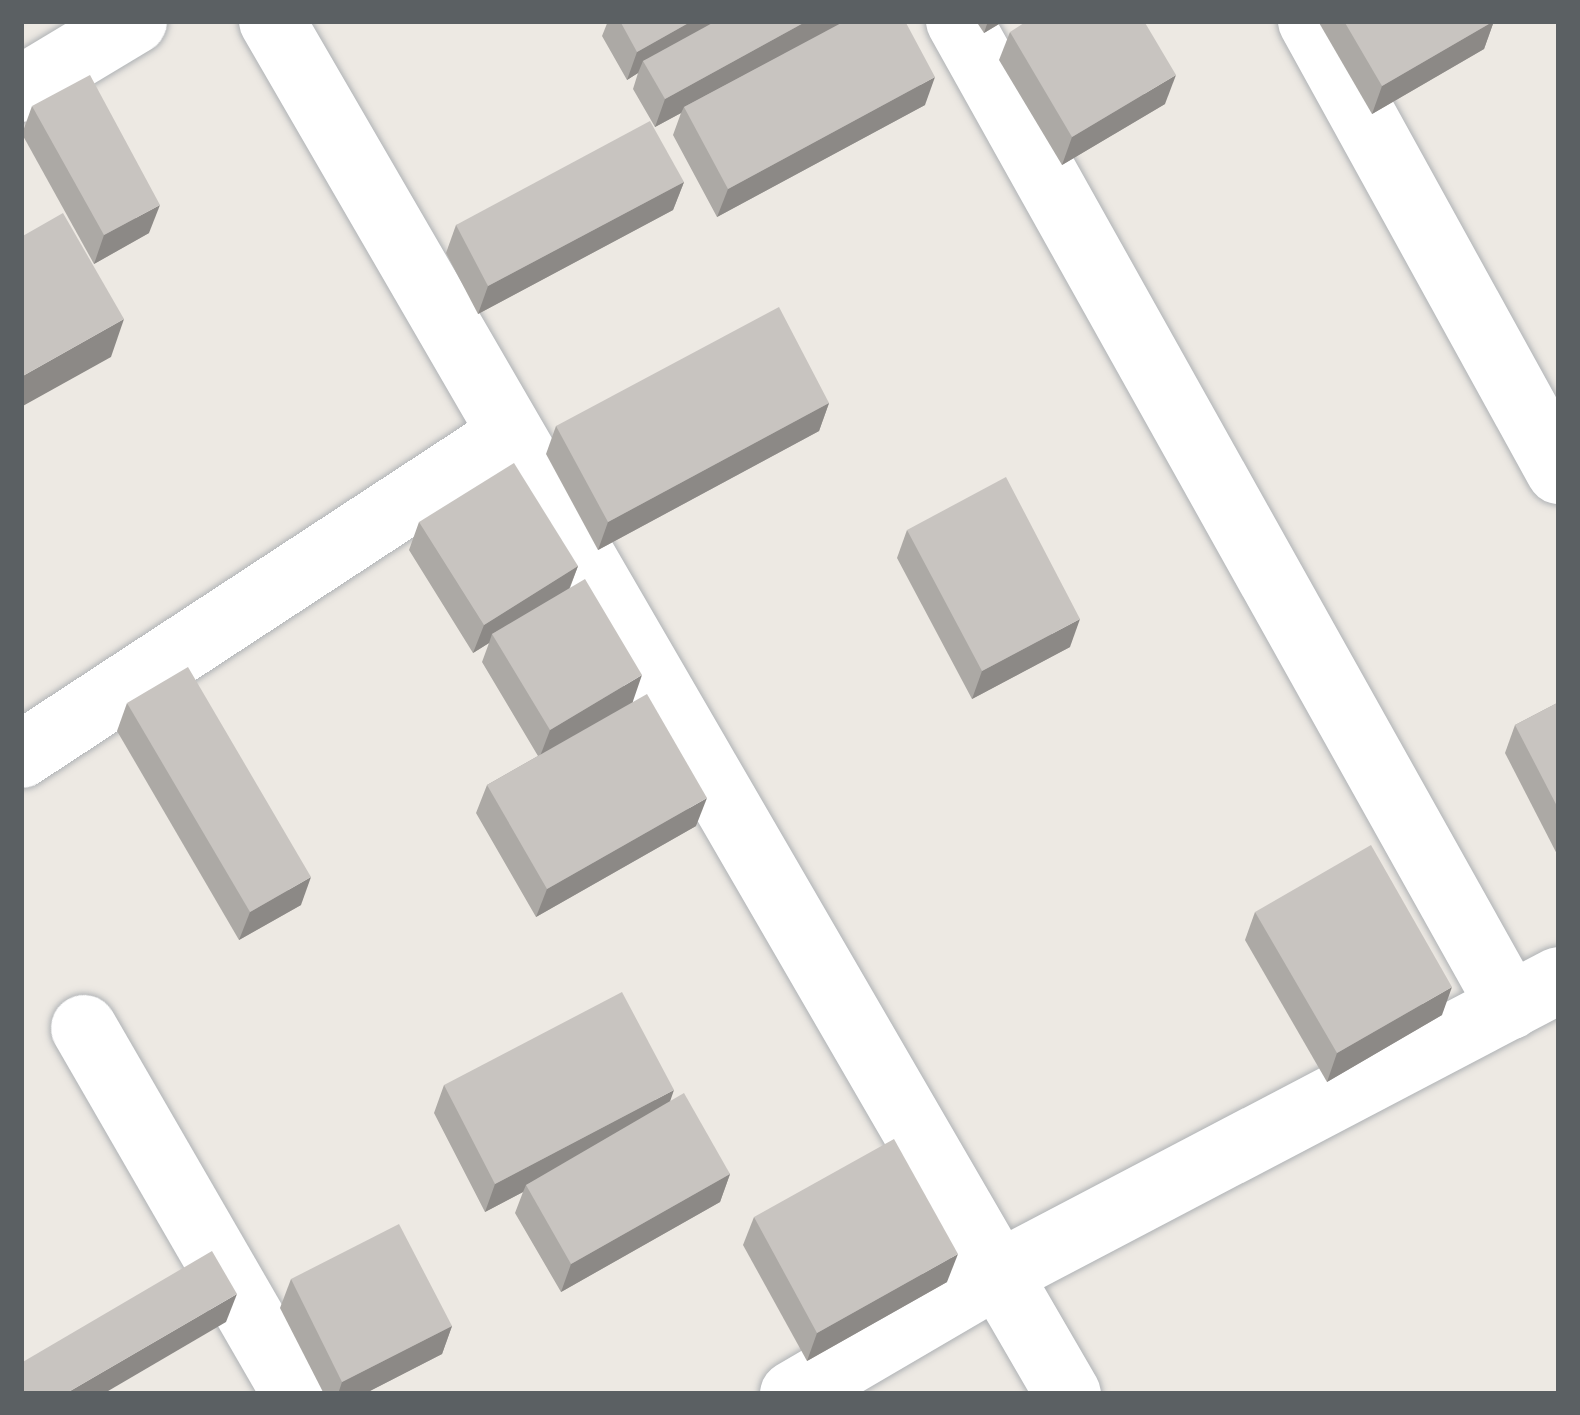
<!DOCTYPE html>
<html>
<head>
<meta charset="utf-8">
<style>
  body { margin:0 }
  #map { position:relative; width:1580px; height:1415px; overflow:hidden; background:#ede9e3; font-family:Rubik,sans-serif }
  div>[style] { position:absolute }
  .roads { filter:drop-shadow(0 0 3px #afb2b5) drop-shadow(0 0 3px #afb2b5) }
  .minor>* { height:66px; margin:-33px; padding:0 33px; transform-origin:33px; border-radius:33px; background:#fff }
  .wall>* { inset:0; background:#aca9a5 }
  .shaded-wall>* { inset:0; background:#8c8986 }
  .building>* { inset:0; background:#c8c4c0 }
  span { translate:-50% -50%; white-space:nowrap; text-align:center; line-height:1.15; -webkit-text-stroke:9px #fff; paint-order:stroke }
  .frame { position:absolute; inset:0; border:24px solid #5b6063; pointer-events:none }
</style>
</head>
<body>
<div id="map">
  <div class="roads">
    <div class="minor">
      <i style="left:272px;top:21px;width:1587px;rotate:59.9deg"></i>
      <i style="left:959px;top:21px;width:1129px;rotate:60.78deg"></i>
      <i style="left:1311px;top:21px;width:514px;rotate:61.14deg"></i>
      <i style="left:21px;top:89px;width:132px;rotate:-31deg"></i>
      <i style="left:21px;top:755px;width:584px;rotate:-33.25deg"></i>
      <i style="left:84px;top:1028px;width:422px;rotate:60deg"></i>
      <i style="left:793px;top:1394px;width:240px;rotate:-30.3deg"></i>
      <i style="left:1000px;top:1273px;width:631px;rotate:-27.66deg"></i>
    </div>
  </div>
  <div class="wall">
    <i style="clip-path:polygon(608px 21px,905px 21px,925px 105px,717px 217px,673px 135px,681px 113px,655px 127px,633px 89px,638px 73px,627px 80px,602px 36px)"></i>
    <i style="clip-path:polygon(976px 21px,1004px 21px,984px 33px)"></i>
    <i style="clip-path:polygon(1318px 21px,1494px 21px,1484px 49px,1372px 114px)"></i>
    <i style="clip-path:polygon(1010px 32px,1165px 104px,1062px 165px,999px 60px)"></i>
    <i style="clip-path:polygon(32px 106px,149px 233px,94px 264px,22px 134px)"></i>
    <i style="clip-path:polygon(684px 182px,673px 210px,478px 314px,446px 253px,456px 225px)"></i>
    <i style="clip-path:polygon(829px 403px,819px 431px,598px 550px,546px 454px,556px 426px)"></i>
    <i style="clip-path:polygon(419px 522px,578px 566px,570px 588px,633px 702px,696px 826px,536px 917px,476px 813px,487px 785px,538px 756px,482px 662px,489px 643px,473px 653px,409px 550px)"></i>
    <i style="clip-path:polygon(907px 530px,1070px 647px,972px 699px,897px 558px)"></i>
    <i style="clip-path:polygon(1559px 702px,1559px 858px,1505px 753px,1515px 725px)"></i>
    <i style="clip-path:polygon(127px 703px,301px 905px,239px 940px,117px 731px)"></i>
    <i style="clip-path:polygon(1255px 912px,1442px 1015px,1327px 1082px,1245px 940px)"></i>
    <i style="clip-path:polygon(444px 1085px,670px 1101px,730px 1174px,720px 1202px,561px 1292px,515px 1213px,523px 1192px,485px 1212px,434px 1113px)"></i>
    <i style="clip-path:polygon(754px 1217px,947px 1282px,807px 1361px,743px 1245px)"></i>
    <i style="clip-path:polygon(291px 1279px,452px 1326px,442px 1354px,364px 1394px,324px 1394px,280px 1308px)"></i>
  </div>
  <div class="shaded-wall">
    <i style="clip-path:polygon(692px 21px,731px 21px,643px 61px,638px 73px,627px 80px,637px 52px)"></i>
    <i style="clip-path:polygon(807px 21px,847px 21px,684px 107px,681px 113px,655px 127px,665px 99px)"></i>
    <i style="clip-path:polygon(988px 21px,1004px 21px,984px 33px)"></i>
    <i style="clip-path:polygon(1494px 21px,1484px 49px,1372px 114px,1382px 86px)"></i>
    <i style="clip-path:polygon(1176px 75px,1165px 104px,1062px 165px,1072px 137px)"></i>
    <i style="clip-path:polygon(935px 77px,925px 105px,717px 217px,728px 189px)"></i>
    <i style="clip-path:polygon(684px 182px,673px 210px,478px 314px,488px 286px)"></i>
    <i style="clip-path:polygon(160px 205px,149px 233px,94px 264px,104px 235px)"></i>
    <i style="clip-path:polygon(124px 319px,111px 357px,21px 407px,21px 377px)"></i>
    <i style="clip-path:polygon(829px 403px,819px 431px,598px 550px,608px 522px)"></i>
    <i style="clip-path:polygon(578px 566px,567px 594px,492px 634px,489px 643px,473px 653px,484px 625px)"></i>
    <i style="clip-path:polygon(1080px 619px,1070px 647px,972px 699px,982px 671px)"></i>
    <i style="clip-path:polygon(642px 675px,632px 704px,539px 759px,550px 730px)"></i>
    <i style="clip-path:polygon(707px 798px,696px 826px,536px 917px,547px 889px)"></i>
    <i style="clip-path:polygon(311px 877px,301px 905px,239px 940px,250px 912px)"></i>
    <i style="clip-path:polygon(1452px 987px,1442px 1015px,1327px 1082px,1337px 1053px)"></i>
    <i style="clip-path:polygon(674px 1090px,664px 1119px,526px 1185px,523px 1192px,485px 1212px,495px 1184px)"></i>
    <i style="clip-path:polygon(730px 1174px,720px 1202px,561px 1292px,571px 1264px)"></i>
    <i style="clip-path:polygon(958px 1254px,947px 1282px,807px 1361px,817px 1333px)"></i>
    <i style="clip-path:polygon(237px 1294px,226px 1322px,103px 1394px,65px 1394px)"></i>
    <i style="clip-path:polygon(452px 1326px,442px 1354px,364px 1394px,338px 1394px,342px 1382px)"></i>
  </div>
  <div class="building">
    <i style="clip-path:polygon(620px 21px,692px 21px,637px 52px)"></i>
    <i style="clip-path:polygon(716px 21px,807px 21px,665px 99px,643px 61px)"></i>
    <i style="clip-path:polygon(845px 21px,905px 21px,935px 77px,728px 189px,684px 107px)"></i>
    <i style="clip-path:polygon(1027px 21px,1144px 21px,1176px 75px,1072px 137px,1010px 32px)"></i>
    <i style="clip-path:polygon(1344px 21px,1494px 21px,1382px 86px)"></i>
    <i style="clip-path:polygon(90px 75px,160px 205px,104px 235px,32px 106px)"></i>
    <i style="clip-path:polygon(650px 121px,684px 182px,488px 286px,456px 225px)"></i>
    <i style="clip-path:polygon(63px 213px,124px 319px,21px 377px,21px 237px)"></i>
    <i style="clip-path:polygon(779px 307px,829px 403px,608px 522px,556px 426px)"></i>
    <i style="clip-path:polygon(514px 463px,578px 566px,484px 625px,419px 522px)"></i>
    <i style="clip-path:polygon(1006px 477px,1080px 619px,982px 671px,907px 530px)"></i>
    <i style="clip-path:polygon(585px 579px,642px 675px,550px 730px,492px 634px)"></i>
    <i style="clip-path:polygon(188px 667px,311px 877px,250px 912px,127px 703px)"></i>
    <i style="clip-path:polygon(647px 694px,707px 798px,547px 889px,487px 785px)"></i>
    <i style="clip-path:polygon(1559px 702px,1559px 810px,1515px 725px)"></i>
    <i style="clip-path:polygon(1371px 845px,1452px 987px,1337px 1053px,1255px 912px)"></i>
    <i style="clip-path:polygon(622px 992px,674px 1090px,495px 1184px,444px 1085px)"></i>
    <i style="clip-path:polygon(684px 1093px,730px 1174px,571px 1264px,526px 1185px)"></i>
    <i style="clip-path:polygon(894px 1139px,958px 1254px,817px 1333px,754px 1217px)"></i>
    <i style="clip-path:polygon(399px 1224px,452px 1326px,342px 1382px,291px 1279px)"></i>
    <i style="clip-path:polygon(212px 1251px,237px 1294px,65px 1394px,21px 1394px,21px 1363px)"></i>
  </div>
  <div class="frame"></div>
</div>
</body>
</html>
